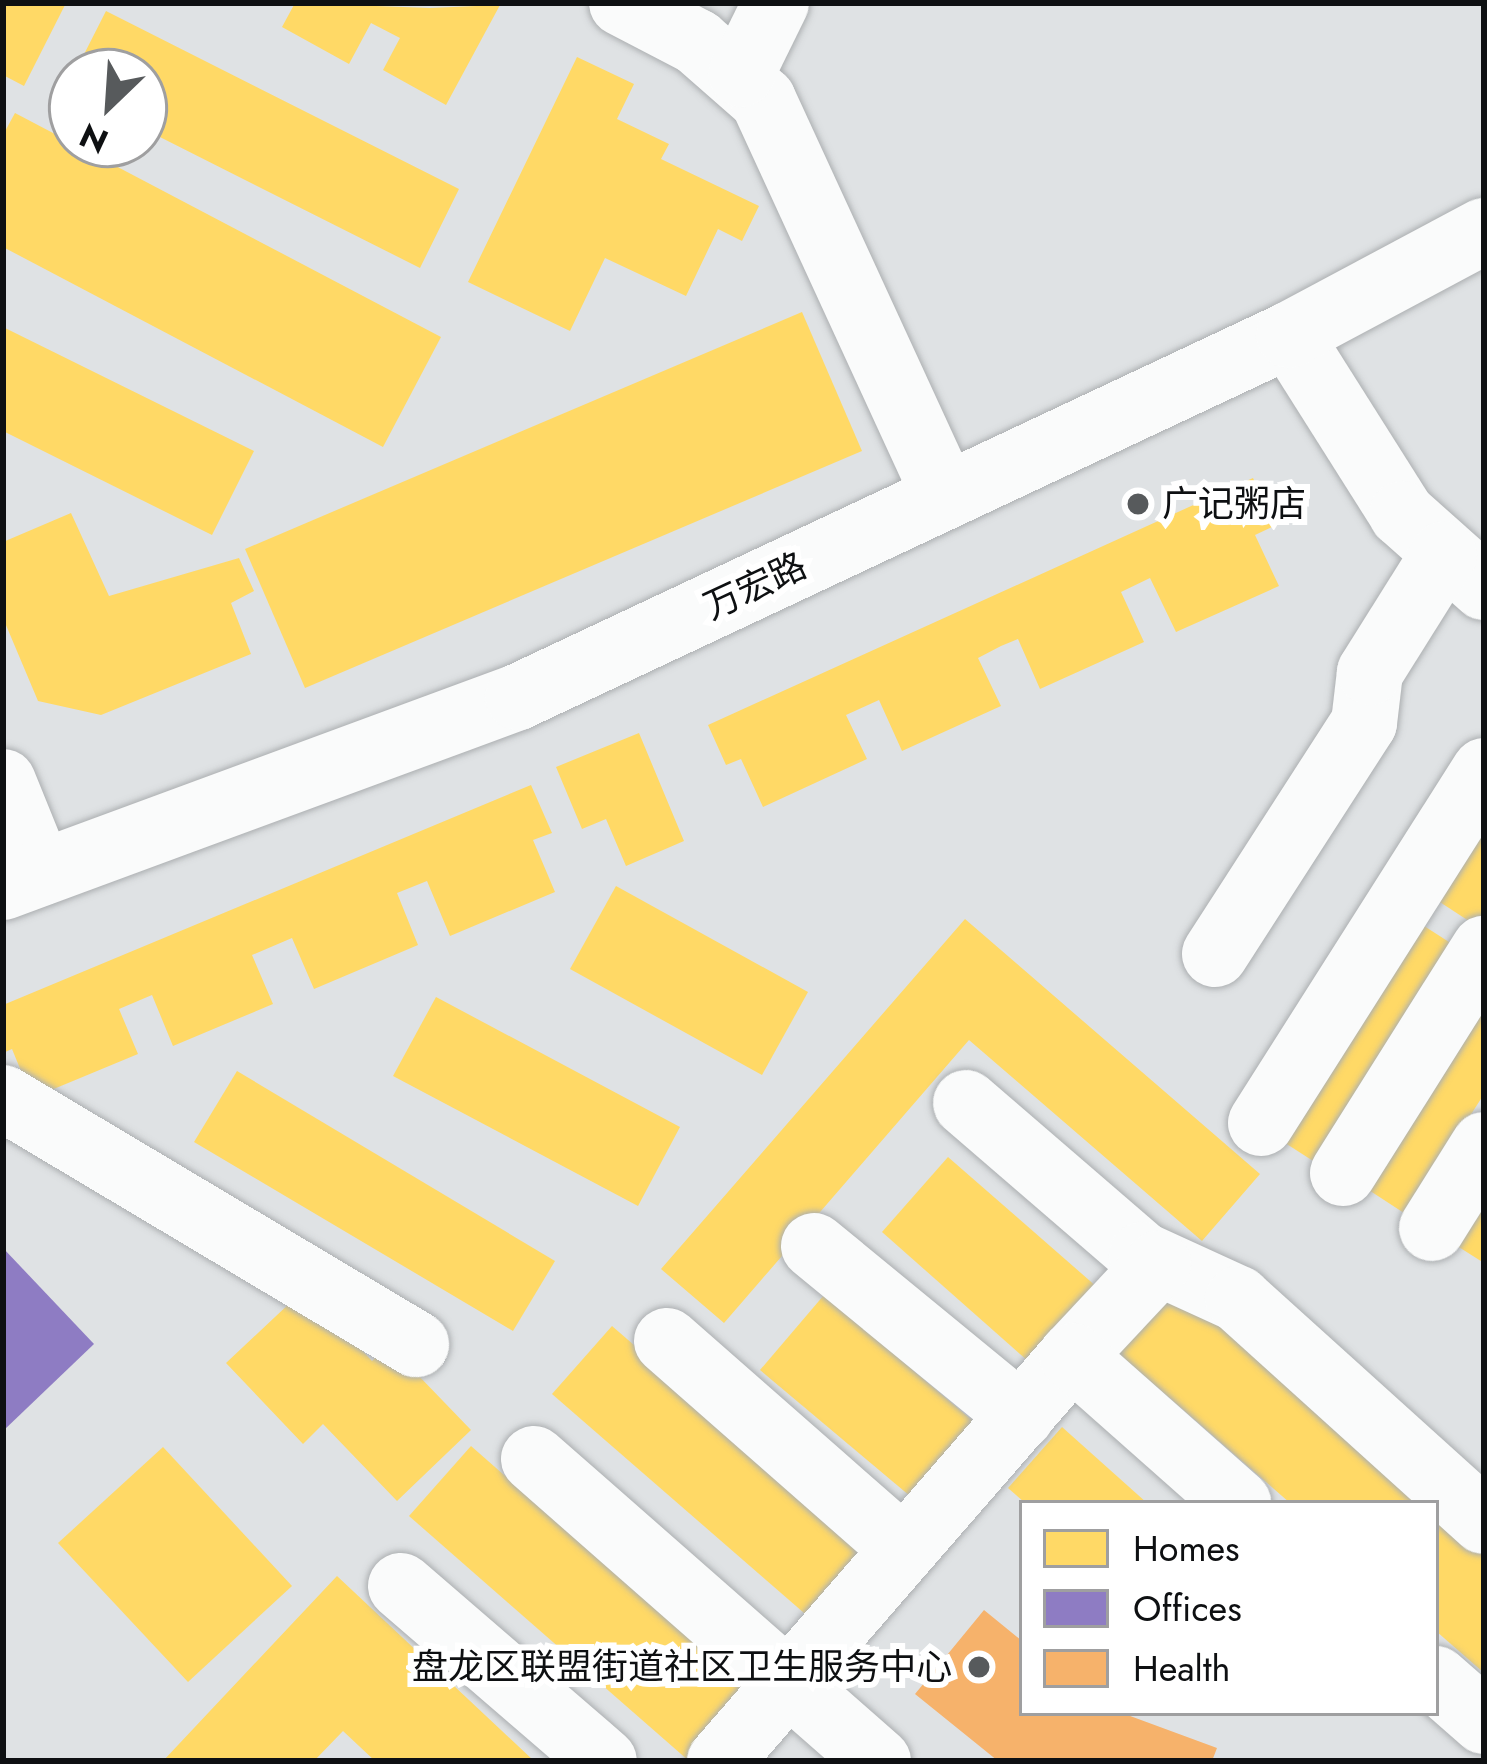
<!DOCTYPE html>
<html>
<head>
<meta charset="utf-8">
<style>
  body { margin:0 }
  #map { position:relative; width:1487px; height:1764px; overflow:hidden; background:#dfe2e4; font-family:Jost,"Noto Sans SC",sans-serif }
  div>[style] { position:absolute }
  .homes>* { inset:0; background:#ffd966 }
  .offices>* { inset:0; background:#8e7cc3 }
  .health>* { inset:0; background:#f6b26b }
  .roads { filter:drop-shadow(0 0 3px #acafb1) drop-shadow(0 0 3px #acafb1) }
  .minor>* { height:66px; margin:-33px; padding:0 33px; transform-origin:33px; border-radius:33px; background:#fafbfb }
  .dots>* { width:33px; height:33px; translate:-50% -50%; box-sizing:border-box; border:6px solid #fff; border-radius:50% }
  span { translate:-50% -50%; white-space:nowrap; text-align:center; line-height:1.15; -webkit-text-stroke:12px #fff; paint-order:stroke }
  .poi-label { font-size:36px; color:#0e1012 }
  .left { translate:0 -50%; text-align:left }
  .right { translate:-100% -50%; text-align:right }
  .street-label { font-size:36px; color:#0e1012 }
  .frame { position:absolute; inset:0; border:6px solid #0e1012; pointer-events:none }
  .legend { position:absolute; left:1019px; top:1500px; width:420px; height:216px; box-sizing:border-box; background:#fff; border:3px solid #9f9fa0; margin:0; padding:15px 21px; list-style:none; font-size:36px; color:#0e1012 }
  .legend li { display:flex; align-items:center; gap:24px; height:60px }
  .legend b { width:60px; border:3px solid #9f9fa0 }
  .north { position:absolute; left:48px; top:48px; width:120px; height:120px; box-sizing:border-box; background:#fff; border:3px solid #9f9fa0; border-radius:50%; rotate:205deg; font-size:33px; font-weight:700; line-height:48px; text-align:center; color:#0e1012 }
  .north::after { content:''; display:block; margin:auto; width:42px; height:54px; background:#575a5c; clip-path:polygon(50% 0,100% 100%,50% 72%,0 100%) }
</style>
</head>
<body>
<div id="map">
  <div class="homes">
    <i style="clip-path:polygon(3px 3px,66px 3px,24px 86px,3px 75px)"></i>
    <i style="clip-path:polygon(295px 3px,430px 8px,500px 5px,446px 105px,383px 70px,400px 38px,371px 23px,349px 64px,282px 27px)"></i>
    <i style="clip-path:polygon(106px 11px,459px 189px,420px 268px,144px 129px,144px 72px,75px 72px)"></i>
    <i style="clip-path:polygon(577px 57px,634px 84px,617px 119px,669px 144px,661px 159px,759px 206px,742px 241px,718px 229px,686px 296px,605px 258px,570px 331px,468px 282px)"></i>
    <i style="clip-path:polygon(15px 113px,441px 337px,383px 447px,3px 247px,3px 135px)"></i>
    <i style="clip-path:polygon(802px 312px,862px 451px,305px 688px,245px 549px)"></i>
    <i style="clip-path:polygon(3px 327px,254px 451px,212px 535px,3px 431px)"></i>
    <i style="clip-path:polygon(1253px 478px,1274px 526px,1255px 535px,1279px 586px,1176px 632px,1150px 578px,1121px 592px,1144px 642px,1040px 689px,1018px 639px,1001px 646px,978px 658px,1001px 706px,902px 751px,879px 700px,846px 715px,867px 759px,763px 807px,741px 759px,726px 765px,708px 725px)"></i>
    <i style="clip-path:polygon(71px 513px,109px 596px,239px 558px,254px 591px,231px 603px,251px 654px,101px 715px,38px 701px,3px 618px,3px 542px)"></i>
    <i style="clip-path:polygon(639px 733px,684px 841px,626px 866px,606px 819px,582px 829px,556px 767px)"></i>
    <i style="clip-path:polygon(531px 785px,552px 833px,533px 840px,555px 892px,450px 936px,427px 881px,397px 893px,418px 945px,314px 989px,292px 938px,252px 955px,273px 1004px,173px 1046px,152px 995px,119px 1009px,138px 1054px,32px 1098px,12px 1049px,3px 1053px,3px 1005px)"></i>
    <i style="clip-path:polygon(1484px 795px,1484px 918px,1478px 927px,1423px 891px)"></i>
    <i style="clip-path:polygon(616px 886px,808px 992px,762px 1075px,570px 969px)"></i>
    <i style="clip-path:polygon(1407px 915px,1463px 951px,1324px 1168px,1268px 1132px)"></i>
    <i style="clip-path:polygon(965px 919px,1260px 1174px,1202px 1241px,969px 1040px,724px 1323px,661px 1269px)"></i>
    <i style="clip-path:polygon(1484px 980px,1484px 1094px,1407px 1215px,1355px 1181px)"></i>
    <i style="clip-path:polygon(436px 997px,680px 1127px,638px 1206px,393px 1076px)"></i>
    <i style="clip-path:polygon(237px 1071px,555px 1261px,513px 1331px,194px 1142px)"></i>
    <i style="clip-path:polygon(948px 1157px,1113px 1301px,1046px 1377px,882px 1232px)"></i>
    <i style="clip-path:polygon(1484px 1173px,1484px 1263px,1443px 1237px)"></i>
    <i style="clip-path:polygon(1182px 1280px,1484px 1543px,1484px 1673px,1436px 1631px,1436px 1503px,1290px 1503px,1118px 1353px)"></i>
    <i style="clip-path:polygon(824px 1295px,993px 1438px,929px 1512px,760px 1370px)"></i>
    <i style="clip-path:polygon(292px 1301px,316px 1301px,372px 1361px,389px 1345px,471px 1430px,397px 1501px,323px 1424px,303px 1444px,226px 1363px)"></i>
    <i style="clip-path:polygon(612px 1326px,880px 1558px,819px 1626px,552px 1394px)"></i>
    <i style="clip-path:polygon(1062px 1427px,1147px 1503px,1025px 1503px,1008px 1488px)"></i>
    <i style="clip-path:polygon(471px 1446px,764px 1703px,689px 1761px,409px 1516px)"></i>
    <i style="clip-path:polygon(163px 1447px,292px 1586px,188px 1682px,58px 1543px)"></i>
    <i style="clip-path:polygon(337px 1576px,534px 1761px,375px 1761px,343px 1731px,314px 1761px,163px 1761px)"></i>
  </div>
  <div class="offices">
    <i style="clip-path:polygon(3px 1248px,94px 1344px,3px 1431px)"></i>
  </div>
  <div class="health">
    <i style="clip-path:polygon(984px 1610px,1022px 1641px,1022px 1713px,1122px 1713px,1217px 1748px,1212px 1761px,998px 1761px,915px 1694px)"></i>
  </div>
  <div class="roads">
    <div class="minor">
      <i style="left:622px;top:3px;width:85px;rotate:27.5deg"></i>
      <i style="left:697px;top:42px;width:88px;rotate:41.3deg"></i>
      <i style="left:763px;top:100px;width:436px;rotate:65.3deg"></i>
      <i style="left:741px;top:74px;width:79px;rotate:-63.8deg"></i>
      <i style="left:1289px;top:335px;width:212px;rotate:57.7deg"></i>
      <i style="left:1402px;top:514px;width:110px;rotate:41.7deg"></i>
      <i style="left:3px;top:782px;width:98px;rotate:67.9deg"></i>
      <i style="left:3px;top:887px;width:549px;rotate:-20.25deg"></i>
      <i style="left:518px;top:697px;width:852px;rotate:-25.15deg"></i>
      <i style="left:1289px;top:335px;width:221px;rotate:-28.1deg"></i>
      <i style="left:1215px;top:954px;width:275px;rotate:-57.2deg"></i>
      <i style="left:1364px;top:723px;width:51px;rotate:-83.3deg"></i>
      <i style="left:1370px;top:672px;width:139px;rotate:-57.9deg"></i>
      <i style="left:3px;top:1098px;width:481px;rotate:30.8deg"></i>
      <i style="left:966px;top:1103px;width:233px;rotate:40.8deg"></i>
      <i style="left:1142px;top:1255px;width:106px;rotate:24.6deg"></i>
      <i style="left:1238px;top:1299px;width:331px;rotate:42.1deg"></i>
      <i style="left:1261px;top:1123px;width:417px;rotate:-57.6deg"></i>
      <i style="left:1343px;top:1173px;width:265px;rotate:-57.8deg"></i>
      <i style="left:1432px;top:1228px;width:98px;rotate:-57.9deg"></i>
      <i style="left:814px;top:1246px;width:268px;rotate:39.4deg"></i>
      <i style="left:667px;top:1341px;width:315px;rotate:41.3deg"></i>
      <i style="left:1072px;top:1356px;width:126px;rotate:-46.9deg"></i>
      <i style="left:534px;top:1459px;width:458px;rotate:41.3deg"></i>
      <i style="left:401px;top:1586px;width:268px;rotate:40.8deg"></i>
      <i style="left:1436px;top:1679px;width:64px;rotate:41.2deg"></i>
      <i style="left:720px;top:1761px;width:537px;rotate:-49deg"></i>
      <i style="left:1072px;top:1356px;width:222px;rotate:41.5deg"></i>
    </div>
  </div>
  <div class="dots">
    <i style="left:1138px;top:504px;background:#575a5c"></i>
    <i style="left:979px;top:1667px;background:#575a5c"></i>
  </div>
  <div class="poi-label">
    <span class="left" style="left:1162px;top:504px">广记粥店</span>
    <span class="right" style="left:952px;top:1667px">盘龙区联盟街道社区卫生服务中心</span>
  </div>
  <div class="street-label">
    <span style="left:755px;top:586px;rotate:-25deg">万宏路</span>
  </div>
  <div class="frame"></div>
  <ul class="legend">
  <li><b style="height:33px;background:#ffd966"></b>Homes</li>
  <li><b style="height:33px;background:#8e7cc3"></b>Offices</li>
  <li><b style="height:33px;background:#f6b26b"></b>Health</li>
  </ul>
  <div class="north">N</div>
</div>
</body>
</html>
